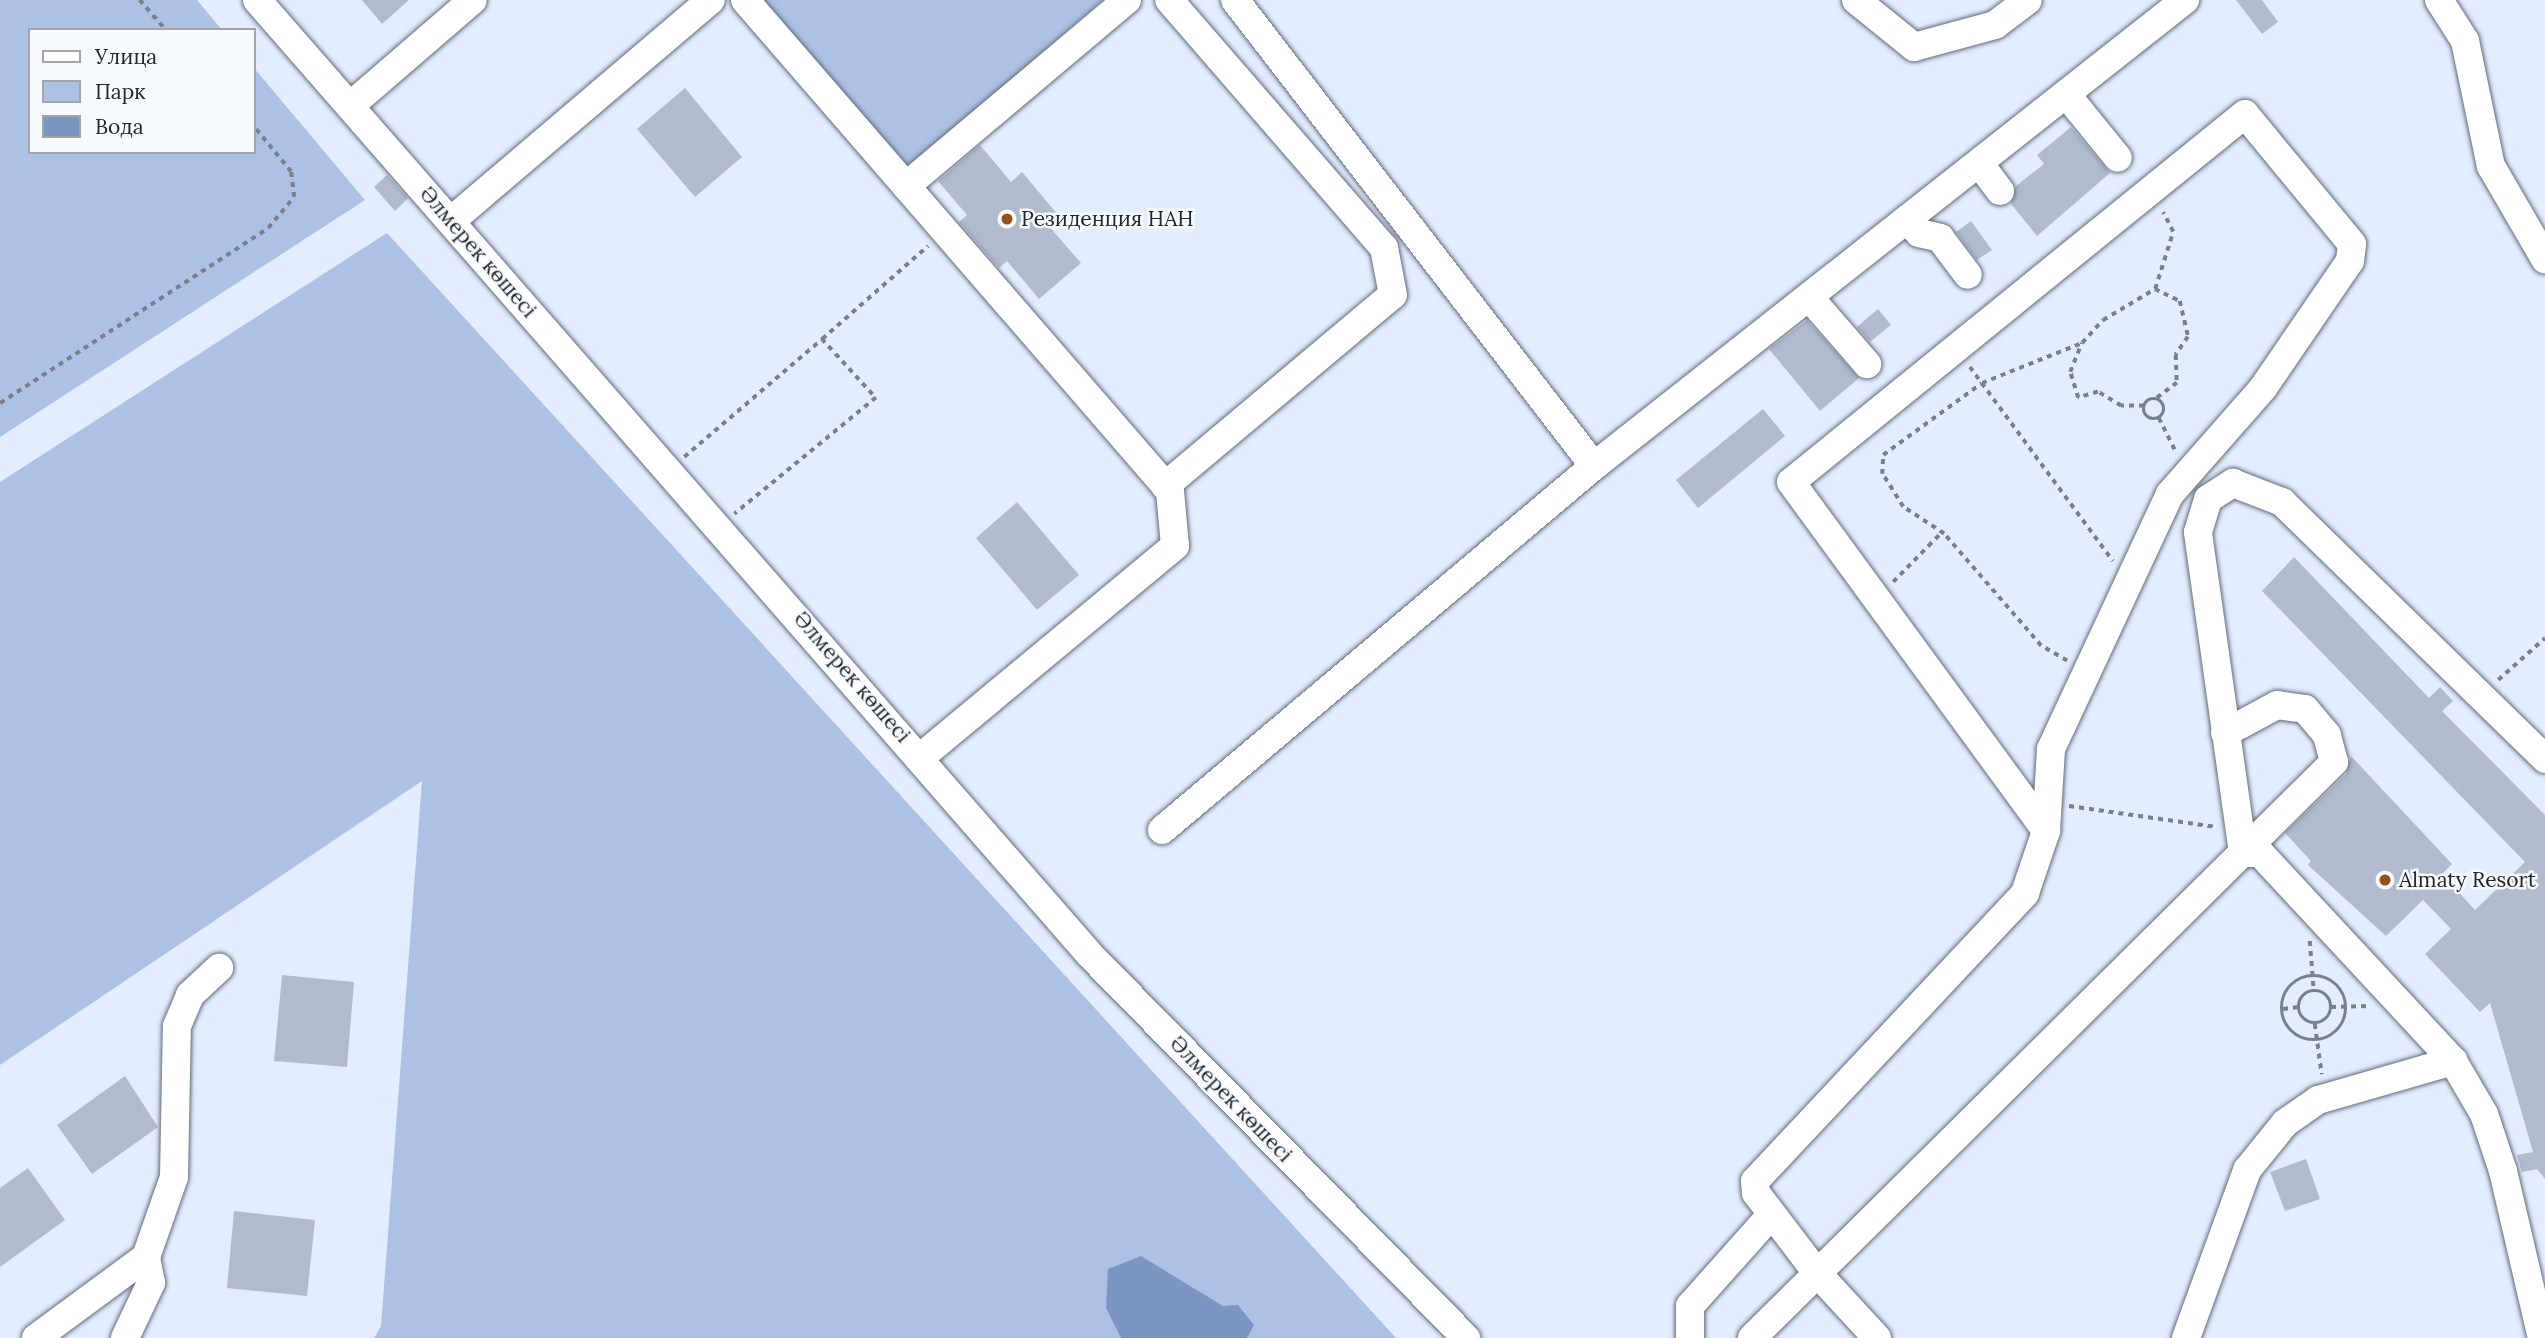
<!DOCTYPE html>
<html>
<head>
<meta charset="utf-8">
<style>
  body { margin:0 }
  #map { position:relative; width:2545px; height:1338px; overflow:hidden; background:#e3edff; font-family:Lora,serif }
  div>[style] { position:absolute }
  .green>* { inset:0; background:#adc1e5 }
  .water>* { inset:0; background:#7d95c2 }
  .building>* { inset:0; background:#b1bbcd }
  .path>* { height:3.5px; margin-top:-1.75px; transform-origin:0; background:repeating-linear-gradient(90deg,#79808c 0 5px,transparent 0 10px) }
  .path>.ring { margin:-1.75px; padding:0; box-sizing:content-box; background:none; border:3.5px solid #79808c; border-radius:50% }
  .roads { filter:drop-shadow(0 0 2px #616a7a) drop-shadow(0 0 2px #616a7a) }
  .minor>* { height:28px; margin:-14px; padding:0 14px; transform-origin:14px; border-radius:14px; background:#fff }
  .dots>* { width:19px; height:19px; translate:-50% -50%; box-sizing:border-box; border:4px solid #f7fafd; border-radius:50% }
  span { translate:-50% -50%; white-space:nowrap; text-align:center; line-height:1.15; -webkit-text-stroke:5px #f7fafd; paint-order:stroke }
  .poi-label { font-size:21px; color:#21252c }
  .left { translate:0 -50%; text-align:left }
  .street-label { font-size:21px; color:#21252c }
  .legend { position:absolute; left:28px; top:28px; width:228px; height:126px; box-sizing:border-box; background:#f7fafd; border:2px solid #a1a5a9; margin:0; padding:9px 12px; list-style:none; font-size:21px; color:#21252c }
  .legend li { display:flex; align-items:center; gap:14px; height:35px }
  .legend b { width:35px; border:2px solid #a1a5a9 }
</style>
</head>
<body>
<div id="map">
  <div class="green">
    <i style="clip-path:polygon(0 0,197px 0,222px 30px,30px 30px,30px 152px,254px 152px,254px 68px,365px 200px,0 437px)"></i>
    <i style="clip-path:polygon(758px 0,1103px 0,905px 171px)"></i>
    <i style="clip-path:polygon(387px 233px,1396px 1338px,374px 1338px,381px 1326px,422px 781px,0 1065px,0 482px)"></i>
  </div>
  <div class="water">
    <i style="clip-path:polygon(1141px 1256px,1223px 1306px,1238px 1305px,1254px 1325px,1247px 1338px,1121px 1338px,1106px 1308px,1108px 1269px)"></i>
  </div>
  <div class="building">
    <i style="clip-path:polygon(362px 0,409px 0,382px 24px)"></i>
    <i style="clip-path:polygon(2236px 0,2262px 0,2278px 22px,2262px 34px)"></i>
    <i style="clip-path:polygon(685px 88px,742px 157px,695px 197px,637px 129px)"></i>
    <i style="clip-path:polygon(2071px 127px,2110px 173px,2037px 236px,2011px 204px,2016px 186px,2044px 164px,2037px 155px)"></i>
    <i style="clip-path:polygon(980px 145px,1011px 182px,1022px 172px,1058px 215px,1047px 224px,1081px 263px,1039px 299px,1007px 261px,999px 268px,959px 222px,967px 215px,938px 181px)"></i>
    <i style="clip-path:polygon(387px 175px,408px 198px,395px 211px,374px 187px)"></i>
    <i style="clip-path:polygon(1971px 221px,1992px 250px,1977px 260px,1956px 232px)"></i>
    <i style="clip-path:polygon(1878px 309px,1891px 325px,1870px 342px,1857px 327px)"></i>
    <i style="clip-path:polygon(1807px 320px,1859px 378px,1820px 411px,1769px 349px)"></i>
    <i style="clip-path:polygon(1763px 409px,1785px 436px,1698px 508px,1676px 480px)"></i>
    <i style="clip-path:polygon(1017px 502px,1079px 575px,1037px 610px,976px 538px)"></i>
    <i style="clip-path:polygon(2294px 557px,2429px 698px,2440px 687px,2453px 701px,2442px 711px,2545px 815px,2545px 1179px,2537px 1169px,2522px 1172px,2517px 1155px,2533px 1152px,2490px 1003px,2480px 1012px,2425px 954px,2451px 929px,2423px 900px,2386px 936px,2308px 865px,2311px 861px,2285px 833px,2346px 774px,2351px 756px,2452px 864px,2442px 874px,2475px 910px,2525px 862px,2262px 591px)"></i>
    <i style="clip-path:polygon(282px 975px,354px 982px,347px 1067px,274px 1061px)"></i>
    <i style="clip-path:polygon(125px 1076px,158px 1127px,92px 1174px,57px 1125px)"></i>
    <i style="clip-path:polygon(2306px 1159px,2320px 1199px,2285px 1211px,2270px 1172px)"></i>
    <i style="clip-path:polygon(28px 1168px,65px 1220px,0 1267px,0 1188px)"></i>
    <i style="clip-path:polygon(234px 1211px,315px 1220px,307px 1296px,227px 1288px)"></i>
  </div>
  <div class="path">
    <i style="left:140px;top:0;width:40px;rotate:49deg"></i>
    <i style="left:2155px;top:289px;width:60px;rotate:-72.5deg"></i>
    <i style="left:2173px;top:232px;width:22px;rotate:-117deg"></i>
    <i style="left:822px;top:339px;width:141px;rotate:-41.3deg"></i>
    <i style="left:1970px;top:367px;width:241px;rotate:53.6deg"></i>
    <i class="ring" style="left:2144px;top:399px;width:16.5px;height:16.5px"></i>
    <i style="left:0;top:403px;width:320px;rotate:-33.1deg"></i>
    <i style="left:268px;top:228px;width:40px;rotate:-50deg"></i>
    <i style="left:294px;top:197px;width:25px;rotate:-97deg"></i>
    <i style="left:291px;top:172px;width:58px;rotate:-129.4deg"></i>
    <i style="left:2144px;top:406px;width:23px;rotate:180deg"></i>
    <i style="left:2121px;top:406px;width:27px;rotate:-149deg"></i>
    <i style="left:2098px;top:392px;width:21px;rotate:163deg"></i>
    <i style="left:2078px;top:398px;width:27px;rotate:-107deg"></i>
    <i style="left:2070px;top:372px;width:31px;rotate:-68deg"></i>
    <i style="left:2082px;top:343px;width:31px;rotate:-48deg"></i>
    <i style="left:2103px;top:320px;width:61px;rotate:-30.8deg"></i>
    <i style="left:2155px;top:289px;width:28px;rotate:26deg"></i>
    <i style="left:2180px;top:301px;width:37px;rotate:77deg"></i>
    <i style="left:2188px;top:337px;width:22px;rotate:124deg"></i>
    <i style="left:2176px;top:355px;width:28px;rotate:88deg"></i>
    <i style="left:2177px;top:383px;width:26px;rotate:143deg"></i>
    <i style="left:2159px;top:418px;width:40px;rotate:63.4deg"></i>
    <i style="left:684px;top:457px;width:182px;rotate:-40.5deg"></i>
    <i style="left:822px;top:339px;width:80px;rotate:47.5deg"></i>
    <i style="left:876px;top:398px;width:183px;rotate:140.6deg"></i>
    <i style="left:1893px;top:582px;width:69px;rotate:-45.6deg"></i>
    <i style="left:2067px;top:661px;width:30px;rotate:-150deg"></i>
    <i style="left:2041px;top:646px;width:148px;rotate:-130.9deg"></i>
    <i style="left:1944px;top:534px;width:49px;rotate:-146.6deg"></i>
    <i style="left:1903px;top:507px;width:39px;rotate:-122deg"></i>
    <i style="left:1882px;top:474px;width:19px;rotate:-87deg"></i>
    <i style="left:1883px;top:455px;width:122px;rotate:-36deg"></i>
    <i style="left:1982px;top:383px;width:108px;rotate:-21.8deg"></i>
    <i style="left:2498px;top:680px;width:63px;rotate:-41.8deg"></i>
    <i style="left:2069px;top:806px;width:149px;rotate:8.1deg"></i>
    <i style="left:2310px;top:941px;width:50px;rotate:85.4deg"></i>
    <i class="ring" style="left:2282px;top:976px;width:60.5px;height:60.5px"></i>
    <i class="ring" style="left:2299px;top:991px;width:28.5px;height:28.5px"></i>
    <i style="left:2331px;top:1007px;width:40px;rotate:-1.4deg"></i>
    <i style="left:2283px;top:1009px;width:16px;rotate:-7deg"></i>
    <i style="left:2315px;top:1024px;width:51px;rotate:82.2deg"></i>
  </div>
  <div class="roads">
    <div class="minor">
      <i style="left:257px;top:0;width:1267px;rotate:48.9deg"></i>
      <i style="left:1090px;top:955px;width:537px;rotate:45.53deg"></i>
      <i style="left:745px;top:0;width:649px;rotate:49.12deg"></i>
      <i style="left:1170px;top:491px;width:55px;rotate:84.8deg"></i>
      <i style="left:1175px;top:546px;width:329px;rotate:140.3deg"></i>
      <i style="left:1856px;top:0;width:75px;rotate:39deg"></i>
      <i style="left:1914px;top:47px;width:84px;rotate:-15.2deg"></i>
      <i style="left:1995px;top:25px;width:41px;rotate:-37.1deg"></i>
      <i style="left:2439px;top:0;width:49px;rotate:57.6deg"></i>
      <i style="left:2465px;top:41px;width:128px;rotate:78.3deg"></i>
      <i style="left:2491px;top:166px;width:108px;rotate:59.9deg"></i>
      <i style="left:2066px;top:94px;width:82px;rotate:50.9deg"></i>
      <i style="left:350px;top:106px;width:162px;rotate:-40.8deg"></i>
      <i style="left:1979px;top:163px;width:35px;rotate:53deg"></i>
      <i style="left:906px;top:186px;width:289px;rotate:-40.1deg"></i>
      <i style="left:1907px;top:219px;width:18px;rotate:49deg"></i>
      <i style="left:1919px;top:233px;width:22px;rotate:13deg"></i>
      <i style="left:1940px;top:238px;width:46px;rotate:52.9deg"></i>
      <i style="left:451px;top:221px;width:341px;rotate:-40.4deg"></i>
      <i style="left:1809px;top:297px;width:89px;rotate:49.1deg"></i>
      <i style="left:1594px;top:466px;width:753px;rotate:-38.26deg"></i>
      <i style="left:1165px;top:486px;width:297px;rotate:-40deg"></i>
      <i style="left:1393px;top:295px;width:48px;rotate:-100.8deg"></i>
      <i style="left:1384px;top:248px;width:328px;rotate:-130.9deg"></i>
      <i style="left:1162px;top:830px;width:565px;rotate:-40.12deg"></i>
      <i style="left:1594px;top:466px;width:588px;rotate:-127.61deg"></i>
      <i style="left:2243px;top:853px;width:324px;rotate:-98deg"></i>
      <i style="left:2198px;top:532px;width:34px;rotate:-73deg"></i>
      <i style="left:2208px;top:499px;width:30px;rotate:-33deg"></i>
      <i style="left:2233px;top:483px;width:53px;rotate:21.2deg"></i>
      <i style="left:2282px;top:502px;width:368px;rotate:44.3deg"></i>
      <i style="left:2243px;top:853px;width:17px"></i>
      <i style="left:2260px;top:853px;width:284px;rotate:47.1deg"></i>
      <i style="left:2453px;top:1061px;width:61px;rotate:59.7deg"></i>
      <i style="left:2484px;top:1114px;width:60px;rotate:71.6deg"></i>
      <i style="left:2503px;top:1171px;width:171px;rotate:76.9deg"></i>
      <i style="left:36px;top:1338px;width:137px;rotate:-36.4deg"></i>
      <i style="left:125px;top:1338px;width:61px;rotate:-64.7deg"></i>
      <i style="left:151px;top:1283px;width:26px;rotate:-101deg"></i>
      <i style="left:146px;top:1257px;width:85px;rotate:-70.7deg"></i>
      <i style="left:174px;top:1177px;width:151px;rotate:-88.9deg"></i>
      <i style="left:177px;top:1026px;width:34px;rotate:-67deg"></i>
      <i style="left:190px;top:995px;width:40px;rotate:-43deg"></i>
      <i style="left:1690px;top:1338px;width:32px;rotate:-90deg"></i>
      <i style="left:1690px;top:1306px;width:123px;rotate:-48.3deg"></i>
      <i style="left:1752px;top:1338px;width:819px;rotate:-44.7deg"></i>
      <i style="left:2334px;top:762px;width:28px;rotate:-105deg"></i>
      <i style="left:2327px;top:735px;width:34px;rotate:-130deg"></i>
      <i style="left:2305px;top:709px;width:28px;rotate:-172deg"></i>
      <i style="left:2277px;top:705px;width:59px;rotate:151.7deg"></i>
      <i style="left:1877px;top:1338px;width:88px;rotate:-132.7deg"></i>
      <i style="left:1817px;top:1273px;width:101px;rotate:-127.3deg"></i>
      <i style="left:1756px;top:1193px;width:12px;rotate:-95deg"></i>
      <i style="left:1755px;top:1181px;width:395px;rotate:-46.8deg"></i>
      <i style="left:2025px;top:893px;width:65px;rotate:-71.3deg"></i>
      <i style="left:2046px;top:831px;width:82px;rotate:-86.5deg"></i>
      <i style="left:2051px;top:749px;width:281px;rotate:-65deg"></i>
      <i style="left:2170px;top:494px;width:141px;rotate:-48.7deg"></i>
      <i style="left:2263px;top:388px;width:154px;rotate:-55.6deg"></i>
      <i style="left:2350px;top:261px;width:17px;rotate:-83deg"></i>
      <i style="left:2352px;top:244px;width:168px;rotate:-129.5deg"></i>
      <i style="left:2245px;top:114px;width:584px;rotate:140.97deg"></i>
      <i style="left:1791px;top:482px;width:432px;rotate:53.8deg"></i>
      <i style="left:2186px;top:1338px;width:179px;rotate:-70deg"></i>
      <i style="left:2247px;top:1170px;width:60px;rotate:-51deg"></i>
      <i style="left:2285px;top:1123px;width:40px;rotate:-34.9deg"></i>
      <i style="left:2318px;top:1100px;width:141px;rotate:-16.1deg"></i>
    </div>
  </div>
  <div class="dots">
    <i style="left:1007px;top:219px;background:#935021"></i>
    <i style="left:2385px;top:880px;background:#935021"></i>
  </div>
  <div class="poi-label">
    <span class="left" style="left:1021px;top:219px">Резиденция НАН</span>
    <span class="left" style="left:2399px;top:880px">Almaty Resort</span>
  </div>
  <div class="street-label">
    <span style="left:478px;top:252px;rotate:49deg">Әлмерек көшесі</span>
    <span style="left:852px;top:677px;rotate:49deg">Әлмерек көшесі</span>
    <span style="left:1231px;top:1099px;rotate:46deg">Әлмерек көшесі</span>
  </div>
  <ul class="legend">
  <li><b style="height:9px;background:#fff"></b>Улица</li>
  <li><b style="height:19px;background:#adc1e5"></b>Парк</li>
  <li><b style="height:19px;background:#7d95c2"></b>Вода</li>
  </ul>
</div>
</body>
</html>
